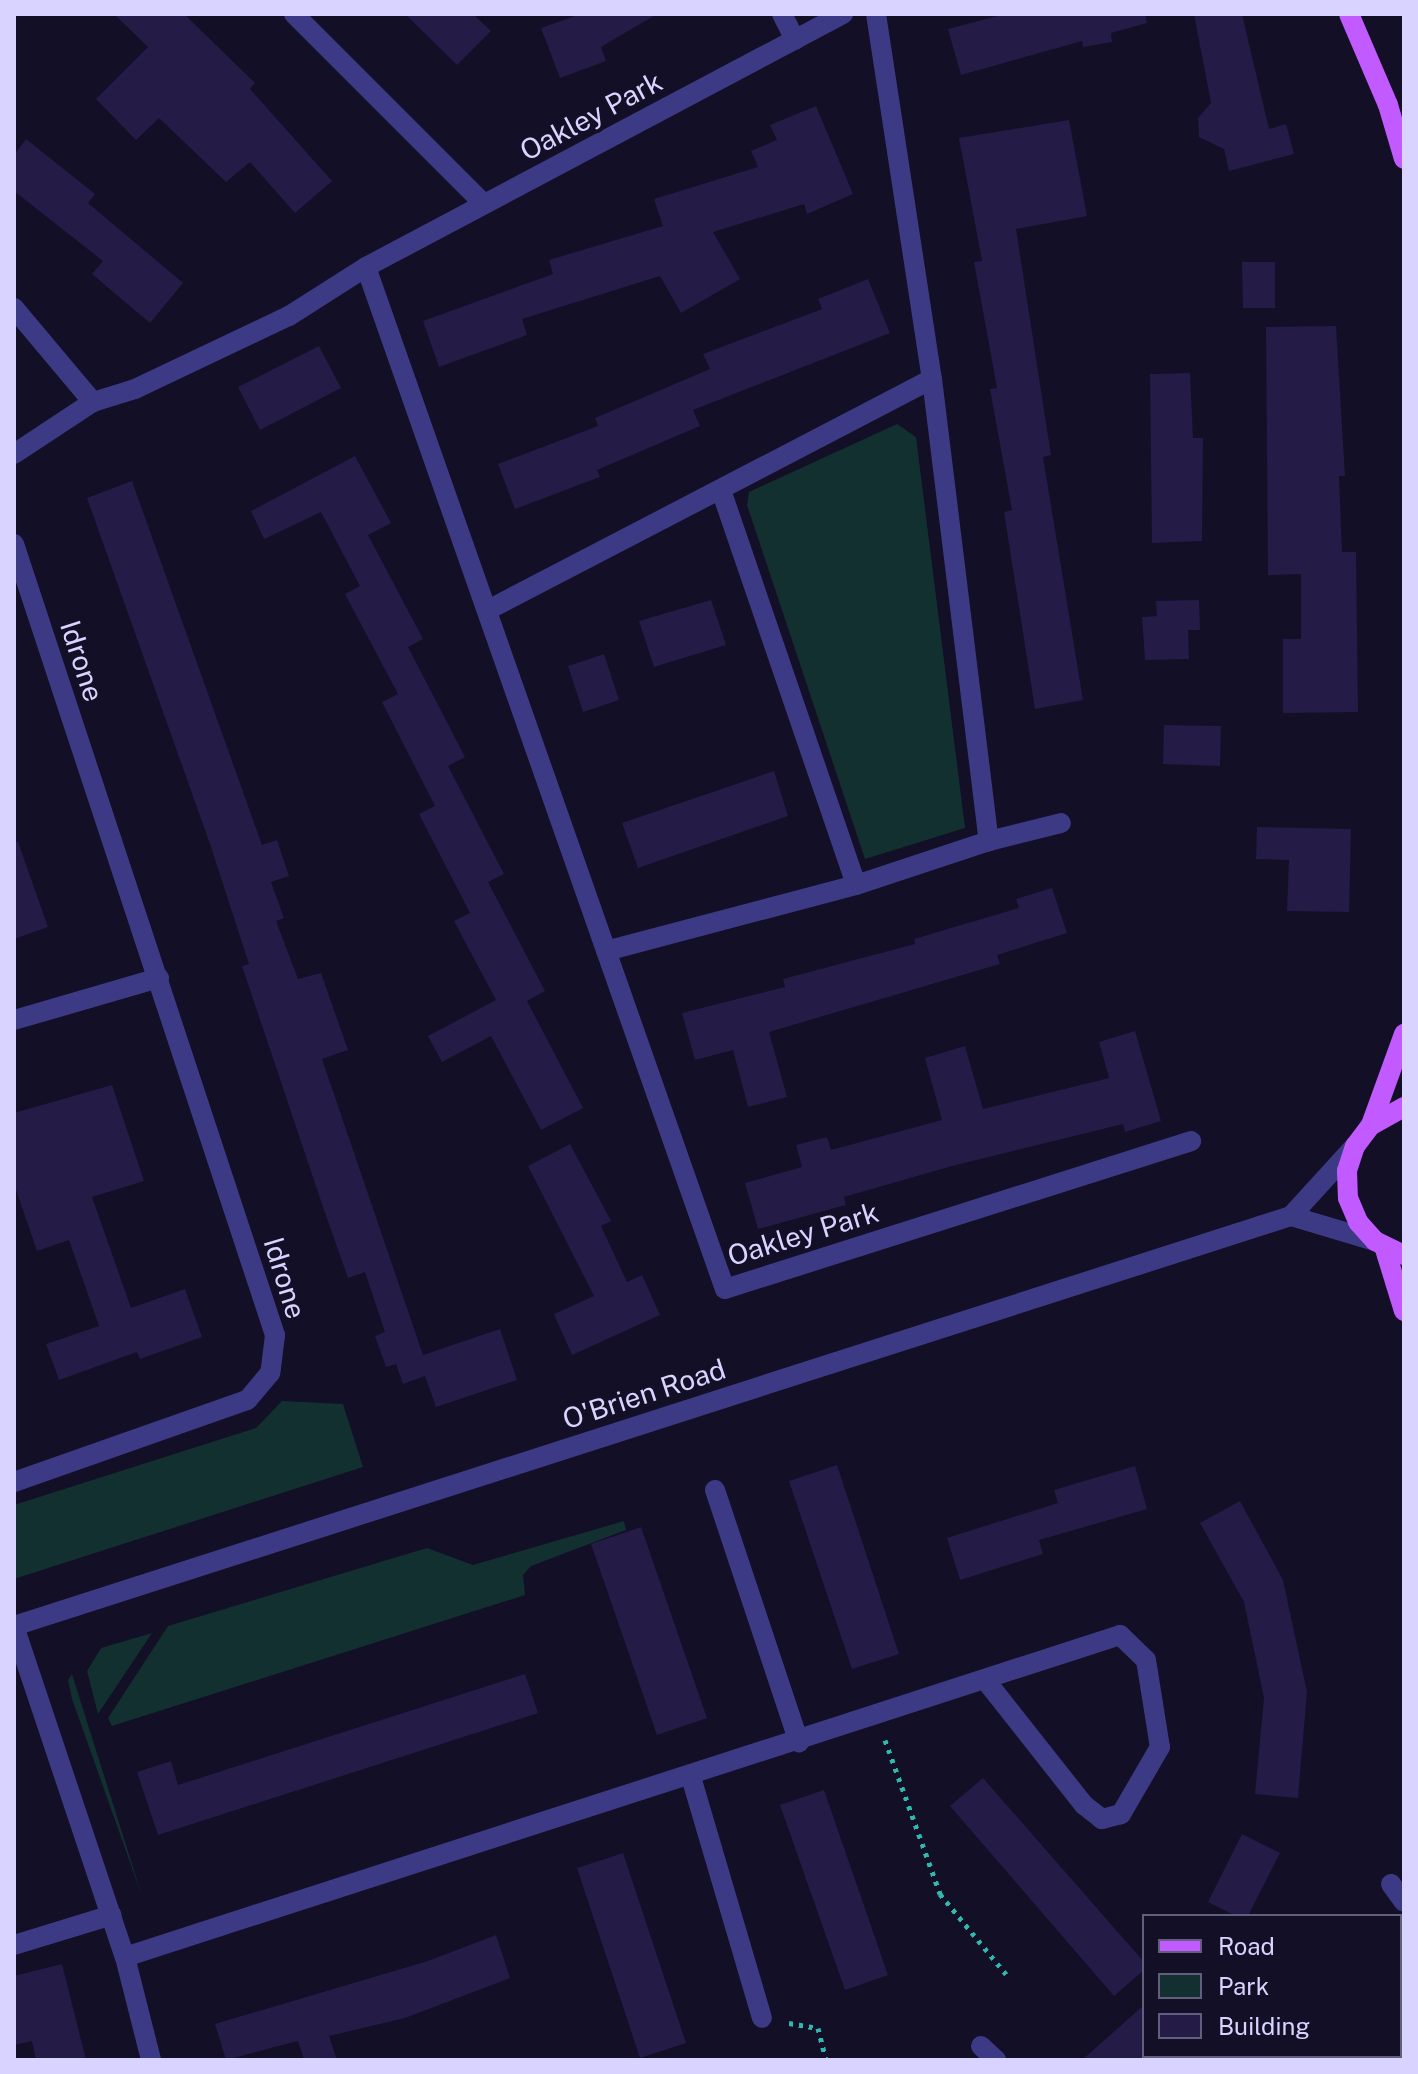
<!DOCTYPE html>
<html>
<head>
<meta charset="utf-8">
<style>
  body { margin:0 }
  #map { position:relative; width:1418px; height:2074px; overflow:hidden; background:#130f26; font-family:"Public Sans",sans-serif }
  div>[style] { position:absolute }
  .green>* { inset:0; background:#12302f }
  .building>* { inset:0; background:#241b47 }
  .path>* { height:5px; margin-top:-2.5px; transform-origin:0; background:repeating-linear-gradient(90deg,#2fb8b0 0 4px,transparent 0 10px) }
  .minor>* { height:20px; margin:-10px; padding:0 10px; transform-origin:10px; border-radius:10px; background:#3d3a85 }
  .major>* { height:20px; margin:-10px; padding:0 10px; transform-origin:10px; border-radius:10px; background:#c25bff }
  span { translate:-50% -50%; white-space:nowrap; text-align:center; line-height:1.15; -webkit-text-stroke:8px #130f26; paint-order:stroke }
  .street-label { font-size:28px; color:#d9d4ff }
  .frame { position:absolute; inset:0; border:16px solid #d9d4ff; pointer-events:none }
  .legend { position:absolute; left:1142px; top:1914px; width:260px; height:144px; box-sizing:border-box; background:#130f26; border:2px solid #625e7d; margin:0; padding:10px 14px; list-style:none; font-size:24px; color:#d9d4ff }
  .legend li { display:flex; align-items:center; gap:16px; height:40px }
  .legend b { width:40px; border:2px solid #625e7d }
</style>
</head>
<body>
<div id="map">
  <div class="green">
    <i style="clip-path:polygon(897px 424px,916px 437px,965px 828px,865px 859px,747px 505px,749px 492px)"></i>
    <i style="clip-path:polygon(282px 1401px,343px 1404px,363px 1467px,14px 1579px,14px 1505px,256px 1428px)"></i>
    <i style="clip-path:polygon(624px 1521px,626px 1530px,531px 1566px,523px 1575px,525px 1595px,112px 1726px,108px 1718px,168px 1626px,427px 1548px,473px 1565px)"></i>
    <i style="clip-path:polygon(152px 1633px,98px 1714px,87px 1671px,101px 1648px)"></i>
    <i style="clip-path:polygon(72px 1674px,142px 1896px,72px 1699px,68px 1680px)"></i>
  </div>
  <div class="building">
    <i style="clip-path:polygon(114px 14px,184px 14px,255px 83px,250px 89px,332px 181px,295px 213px,250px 162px,226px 182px,159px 118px,136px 140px,96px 99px,148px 47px)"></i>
    <i style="clip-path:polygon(405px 14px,473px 14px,491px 31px,457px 65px)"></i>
    <i style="clip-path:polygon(581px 14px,657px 14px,601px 47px,606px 61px,560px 78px,541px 28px)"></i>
    <i style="clip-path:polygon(1005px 14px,1145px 14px,1147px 23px,1111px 33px,1112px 42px,1083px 47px,1082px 41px,961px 75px,948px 29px)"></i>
    <i style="clip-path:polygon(1194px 14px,1242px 14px,1269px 129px,1286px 124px,1294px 154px,1229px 171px,1224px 149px,1199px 137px,1198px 118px,1211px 103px)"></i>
    <i style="clip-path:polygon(816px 106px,853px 194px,807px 214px,804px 204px,713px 232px,740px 279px,681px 313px,660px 276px,522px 319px,527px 335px,439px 367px,423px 321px,553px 274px,549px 260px,663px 226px,654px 199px,758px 167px,751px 151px,777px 140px,770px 125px)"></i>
    <i style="clip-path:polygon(1069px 120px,1087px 216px,1016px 229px,1051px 455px,1043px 457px,1083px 700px,1035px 709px,1004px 512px,1012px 510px,990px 389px,997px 388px,974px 262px,982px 261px,959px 138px)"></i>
    <i style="clip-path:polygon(26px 139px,95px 194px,88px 203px,183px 283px,150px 323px,92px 274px,103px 261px,14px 191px,14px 155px)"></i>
    <i style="clip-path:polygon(1242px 262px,1275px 262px,1275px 308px,1243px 308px)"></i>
    <i style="clip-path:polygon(868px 279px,890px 333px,693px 410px,700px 426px,597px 470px,600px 477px,515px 509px,498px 464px,598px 426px,595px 418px,710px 369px,703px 354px,822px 309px,818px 299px)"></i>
    <i style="clip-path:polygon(1336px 326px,1345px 476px,1339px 476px,1342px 552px,1356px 552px,1358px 712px,1283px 713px,1283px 639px,1301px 639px,1301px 574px,1268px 575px,1266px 327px)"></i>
    <i style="clip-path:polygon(319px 346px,341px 388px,260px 430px,238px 387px)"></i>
    <i style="clip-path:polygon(1190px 373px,1193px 438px,1203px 438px,1202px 541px,1152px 543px,1150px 374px)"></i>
    <i style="clip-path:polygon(355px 456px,391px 523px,368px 535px,423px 639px,408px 647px,465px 757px,448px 766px,504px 874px,488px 882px,545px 991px,527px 1001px,583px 1108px,541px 1130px,491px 1036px,442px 1062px,428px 1036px,496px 1000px,454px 921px,470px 913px,419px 814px,435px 806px,382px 702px,398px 694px,345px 594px,360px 586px,321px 512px,264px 539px,251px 511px)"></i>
    <i style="clip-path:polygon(132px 481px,262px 845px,277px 840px,289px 876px,271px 882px,284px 918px,276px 921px,298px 979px,321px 973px,348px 1050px,322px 1059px,423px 1355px,500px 1329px,517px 1380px,436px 1407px,425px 1376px,403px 1384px,396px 1364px,386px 1367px,375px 1336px,385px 1332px,365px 1272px,348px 1278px,323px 1207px,242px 966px,249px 964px,210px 844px,87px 498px)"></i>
    <i style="clip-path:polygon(711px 600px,726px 645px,654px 667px,639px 621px)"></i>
    <i style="clip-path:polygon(1199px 600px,1200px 630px,1188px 630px,1189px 659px,1145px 660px,1142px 617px,1157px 616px,1156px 601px)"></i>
    <i style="clip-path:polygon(604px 654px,619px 700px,583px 712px,568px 666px)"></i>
    <i style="clip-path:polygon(1164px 725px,1221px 726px,1220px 766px,1163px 764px)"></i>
    <i style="clip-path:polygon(774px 771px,788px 816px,638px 868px,622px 823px)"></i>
    <i style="clip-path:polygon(1257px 827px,1351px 829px,1349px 912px,1287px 911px,1289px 860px,1256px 859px)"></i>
    <i style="clip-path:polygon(14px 842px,18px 842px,48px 927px,14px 939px)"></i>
    <i style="clip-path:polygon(1052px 888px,1067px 933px,997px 955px,1000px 964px,769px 1032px,787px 1097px,748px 1107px,733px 1050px,695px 1060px,682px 1013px,785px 987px,783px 979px,915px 944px,914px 939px,1019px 908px,1016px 899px)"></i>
    <i style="clip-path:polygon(1135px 1031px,1161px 1121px,1125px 1132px,1123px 1124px,952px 1166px,844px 1197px,846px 1205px,758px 1229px,745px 1183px,802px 1167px,796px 1145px,827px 1137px,831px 1150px,942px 1120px,925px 1058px,965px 1046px,983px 1109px,1109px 1078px,1099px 1042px)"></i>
    <i style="clip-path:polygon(112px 1085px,144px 1181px,92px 1197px,131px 1308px,185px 1289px,202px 1337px,140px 1359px,137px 1352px,59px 1380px,46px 1344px,99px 1326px,69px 1240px,37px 1251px,14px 1184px,14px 1113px)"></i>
    <i style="clip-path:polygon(570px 1144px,611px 1221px,601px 1226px,627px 1282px,642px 1275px,660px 1315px,572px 1355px,554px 1314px,594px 1296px,528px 1166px)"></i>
    <i style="clip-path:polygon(837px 1465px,899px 1654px,852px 1669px,789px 1481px)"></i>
    <i style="clip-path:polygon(1135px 1466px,1147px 1509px,1039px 1540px,1043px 1554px,960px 1580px,947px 1538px,1058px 1503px,1054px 1490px)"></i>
    <i style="clip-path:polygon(1240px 1501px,1283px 1580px,1307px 1692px,1298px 1798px,1255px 1794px,1264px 1698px,1244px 1602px,1200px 1523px)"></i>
    <i style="clip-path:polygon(641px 1527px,707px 1718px,657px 1735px,591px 1544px)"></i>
    <i style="clip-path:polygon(525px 1674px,538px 1713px,158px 1835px,137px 1772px,171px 1761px,178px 1785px)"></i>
    <i style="clip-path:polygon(983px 1778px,1144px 1962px,1144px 1970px,1114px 1996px,950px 1806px)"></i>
    <i style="clip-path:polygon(824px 1790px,888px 1975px,845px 1990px,780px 1805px)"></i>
    <i style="clip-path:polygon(1242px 1834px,1280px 1853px,1248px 1916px,1236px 1916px,1208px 1902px)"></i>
    <i style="clip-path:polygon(623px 1853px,686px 2043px,640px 2058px,577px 1868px)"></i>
    <i style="clip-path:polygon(496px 1935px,510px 1978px,405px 2018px,329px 2036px,337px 2060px,304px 2060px,298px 2041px,226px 2060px,215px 2024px,428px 1961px)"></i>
    <i style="clip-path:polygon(62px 1964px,86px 2060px,36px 2060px,32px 2041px,14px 2045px,14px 1976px)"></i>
    <i style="clip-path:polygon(1144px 2005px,1144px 2060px,1082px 2060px)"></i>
  </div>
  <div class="path">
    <i style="left:885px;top:1740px;width:164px;rotate:70.3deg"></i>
    <i style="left:940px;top:1894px;width:104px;rotate:50.5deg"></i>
    <i style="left:789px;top:2023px;width:29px;rotate:10deg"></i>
    <i style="left:818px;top:2028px;width:33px;rotate:76deg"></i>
  </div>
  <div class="minor">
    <i style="left:294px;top:14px;width:269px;rotate:45deg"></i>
    <i style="left:782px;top:14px;width:29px;rotate:63deg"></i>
    <i style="left:876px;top:14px;width:369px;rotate:81.3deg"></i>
    <i style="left:932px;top:379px;width:466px;rotate:83deg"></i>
    <i style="left:366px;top:267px;width:1083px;rotate:70.65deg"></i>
    <i style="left:725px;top:1289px;width:489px;rotate:-17.6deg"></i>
    <i style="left:14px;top:308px;width:123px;rotate:50deg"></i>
    <i style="left:14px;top:454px;width:95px;rotate:-33.4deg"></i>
    <i style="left:93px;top:402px;width:44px;rotate:-17.2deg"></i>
    <i style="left:135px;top:389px;width:170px;rotate:-25.4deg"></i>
    <i style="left:289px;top:316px;width:91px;rotate:-32.5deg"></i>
    <i style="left:366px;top:267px;width:540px;rotate:-27.94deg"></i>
    <i style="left:722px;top:493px;width:414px;rotate:71.1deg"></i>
    <i style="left:14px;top:544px;width:833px;rotate:71.74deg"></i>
    <i style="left:275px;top:1335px;width:38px;rotate:97deg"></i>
    <i style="left:270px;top:1373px;width:35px;rotate:130deg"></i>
    <i style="left:247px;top:1400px;width:247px;rotate:160.6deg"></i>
    <i style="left:488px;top:610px;width:500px;rotate:-27.49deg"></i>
    <i style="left:606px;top:951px;width:259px;rotate:-14.8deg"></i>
    <i style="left:856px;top:885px;width:140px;rotate:-18.3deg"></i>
    <i style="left:989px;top:841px;width:74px;rotate:-14deg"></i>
    <i style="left:14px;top:1020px;width:151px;rotate:-16.2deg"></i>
    <i style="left:1291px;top:1216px;width:88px;rotate:16.6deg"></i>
    <i style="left:715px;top:1490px;width:266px;rotate:71.6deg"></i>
    <i style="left:14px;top:1626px;width:1341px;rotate:-17.8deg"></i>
    <i style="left:1291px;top:1216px;width:95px;rotate:-47.6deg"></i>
    <i style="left:14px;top:1626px;width:349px;rotate:71.5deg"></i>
    <i style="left:125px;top:1957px;width:106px;rotate:75.8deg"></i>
    <i style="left:691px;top:1777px;width:251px;rotate:73.6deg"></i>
    <i style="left:1391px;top:1884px;width:22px;rotate:54deg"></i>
    <i style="left:14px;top:1945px;width:102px;rotate:-17deg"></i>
    <i style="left:125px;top:1957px;width:1046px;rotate:-17.93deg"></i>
    <i style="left:1120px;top:1635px;width:36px;rotate:44deg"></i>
    <i style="left:1146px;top:1660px;width:88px;rotate:80.9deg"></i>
    <i style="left:1160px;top:1747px;width:78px;rotate:120.2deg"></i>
    <i style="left:1121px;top:1814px;width:20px;rotate:165deg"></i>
    <i style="left:1102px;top:1819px;width:23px;rotate:-142deg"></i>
    <i style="left:1084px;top:1805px;width:157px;rotate:-128.3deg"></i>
    <i style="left:981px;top:2046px;width:21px;rotate:43deg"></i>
  </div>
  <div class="major">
    <i style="left:1349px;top:14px;width:99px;rotate:66.8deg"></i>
    <i style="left:1388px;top:105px;width:56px;rotate:73.5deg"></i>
    <i style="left:1404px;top:1107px;width:38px;rotate:151deg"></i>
    <i style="left:1371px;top:1125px;width:26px;rotate:127deg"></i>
    <i style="left:1355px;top:1146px;width:26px;rotate:108deg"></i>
    <i style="left:1347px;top:1171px;width:27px;rotate:88deg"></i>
    <i style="left:1348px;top:1198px;width:26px;rotate:67deg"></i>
    <i style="left:1358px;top:1222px;width:25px;rotate:48deg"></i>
    <i style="left:1375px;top:1241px;width:32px;rotate:26deg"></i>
    <i style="left:1371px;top:1125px;width:97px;rotate:-70.1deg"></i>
    <i style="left:1384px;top:1246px;width:68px;rotate:72.9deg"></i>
  </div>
  <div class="street-label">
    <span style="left:591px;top:116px;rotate:-28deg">Oakley Park</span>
    <span style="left:82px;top:661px;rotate:72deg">Idrone</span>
    <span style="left:803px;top:1234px;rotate:-17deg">Oakley Park</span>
    <span style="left:285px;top:1278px;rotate:73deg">Idrone</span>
    <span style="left:644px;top:1394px;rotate:-18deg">O'Brien Road</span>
  </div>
  <div class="frame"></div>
  <ul class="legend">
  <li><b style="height:10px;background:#c25bff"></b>Road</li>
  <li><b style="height:22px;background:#12302f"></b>Park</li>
  <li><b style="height:22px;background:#241b47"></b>Building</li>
  </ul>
</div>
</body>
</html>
